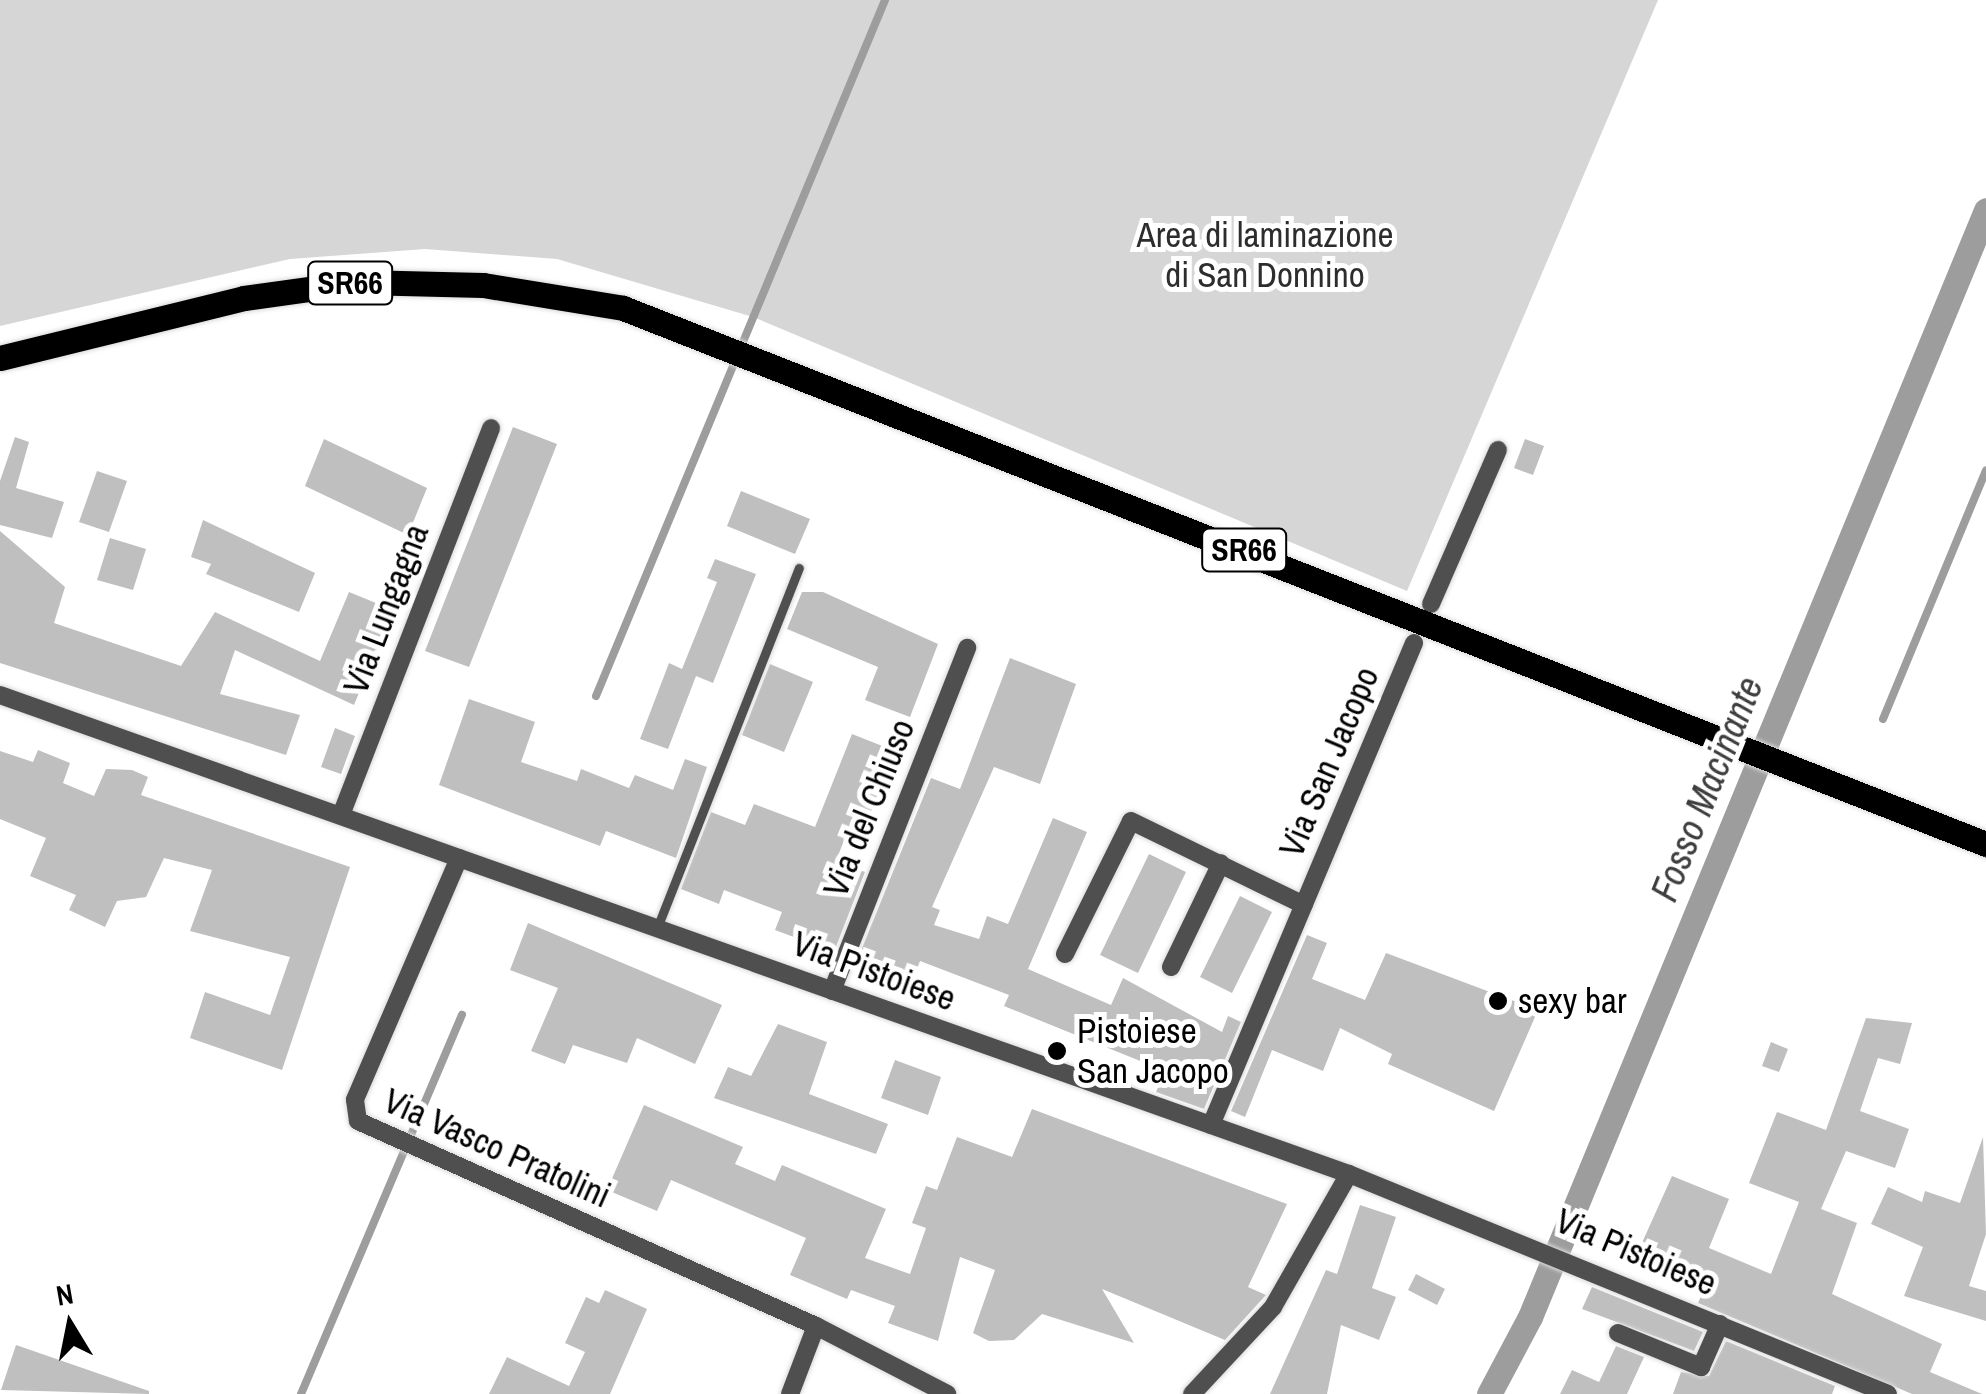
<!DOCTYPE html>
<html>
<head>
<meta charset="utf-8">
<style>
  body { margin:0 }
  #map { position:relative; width:1986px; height:1394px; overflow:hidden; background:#fff; font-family:"Archivo Narrow",sans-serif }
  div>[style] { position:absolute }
  .green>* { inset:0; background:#d6d6d6 }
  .stream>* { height:8px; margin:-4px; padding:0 4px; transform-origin:4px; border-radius:4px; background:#9d9d9d }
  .canal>* { height:25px; margin:-12.5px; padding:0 12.5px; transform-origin:12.5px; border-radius:12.5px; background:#9d9d9d }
  .building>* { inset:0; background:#bfbfbf }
  .roads { filter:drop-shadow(0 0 2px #dbdbdb) drop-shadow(0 0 2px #dbdbdb) }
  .service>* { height:9px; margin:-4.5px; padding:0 4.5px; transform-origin:4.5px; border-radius:4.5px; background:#4f4f4f }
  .minor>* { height:18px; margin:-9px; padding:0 9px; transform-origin:9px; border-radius:9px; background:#4f4f4f }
  .primary>* { height:25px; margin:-12.5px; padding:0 12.5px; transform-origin:12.5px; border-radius:12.5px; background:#000 }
  .dots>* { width:28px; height:28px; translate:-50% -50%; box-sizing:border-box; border:5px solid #fff; border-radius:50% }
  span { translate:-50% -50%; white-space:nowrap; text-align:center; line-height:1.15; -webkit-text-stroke:10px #fff; paint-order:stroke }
  .shield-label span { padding:2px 8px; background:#fff; border:2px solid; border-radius:8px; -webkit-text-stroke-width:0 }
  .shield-label { font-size:32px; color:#000; font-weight:700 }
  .park-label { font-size:35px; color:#2d2d2d }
  .street-label { font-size:35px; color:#000 }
  .poi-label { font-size:35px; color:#000 }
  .left { translate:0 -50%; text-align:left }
  .water-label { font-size:38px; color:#3e3e3e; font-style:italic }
  .north { position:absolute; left:20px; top:1274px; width:100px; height:100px; -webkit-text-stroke:8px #fff; paint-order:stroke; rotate:350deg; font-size:28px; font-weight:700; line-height:40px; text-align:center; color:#000 }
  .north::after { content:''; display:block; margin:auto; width:35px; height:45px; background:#000; clip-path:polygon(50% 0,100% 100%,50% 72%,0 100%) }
</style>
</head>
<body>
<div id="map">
  <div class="green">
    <i style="clip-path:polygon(0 0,1658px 0,1407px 591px,753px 317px,557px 259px,425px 249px,290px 259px,0 326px)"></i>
  </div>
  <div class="stream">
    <i style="left:596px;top:696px;width:754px;rotate:-67.45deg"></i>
    <i style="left:1883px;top:719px;width:269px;rotate:-67.5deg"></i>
    <i style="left:301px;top:1394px;width:412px;rotate:-67deg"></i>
  </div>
  <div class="canal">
    <i style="left:1489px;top:1394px;width:87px;rotate:-62deg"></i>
    <i style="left:1530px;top:1317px;width:1197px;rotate:-67.61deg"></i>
  </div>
  <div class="building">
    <i style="clip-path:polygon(513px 427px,557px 444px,469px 667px,425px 651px)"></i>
    <i style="clip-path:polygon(15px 437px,29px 442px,16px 488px,64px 502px,52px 538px,0 525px,0 481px)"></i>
    <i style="clip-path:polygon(324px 439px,427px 488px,408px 535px,305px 486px)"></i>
    <i style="clip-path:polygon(1525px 439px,1544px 446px,1533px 475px,1514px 468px)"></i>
    <i style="clip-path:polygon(97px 471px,127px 481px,109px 532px,79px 522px)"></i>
    <i style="clip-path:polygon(741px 491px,810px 519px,795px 554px,727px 526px)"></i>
    <i style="clip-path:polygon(203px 520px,315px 573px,299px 612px,206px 574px,211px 564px,191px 557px)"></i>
    <i style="clip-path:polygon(0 531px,65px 587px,54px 623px,181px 666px,215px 612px,320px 661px,349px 592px,393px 610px,354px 705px,235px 650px,220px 694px,300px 715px,286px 755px,0 663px)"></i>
    <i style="clip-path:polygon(110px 538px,146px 549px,133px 590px,97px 580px)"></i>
    <i style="clip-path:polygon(715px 559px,756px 574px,713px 683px,696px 676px,668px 749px,640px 739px,669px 663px,682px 669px,717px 582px,707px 578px)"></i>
    <i style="clip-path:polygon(802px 592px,823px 592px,938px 644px,910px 717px,865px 700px,878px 667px,787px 629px)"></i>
    <i style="clip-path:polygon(1010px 658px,1076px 684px,1040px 784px,994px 767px,932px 907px,940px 910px,934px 925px,979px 939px,987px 916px,1008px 924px,1053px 818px,1087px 832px,1028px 969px,1111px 1005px,1123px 978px,1222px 1032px,1228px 1016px,1241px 1022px,1204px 1109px,1156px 1092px,1165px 1071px,1004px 1006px,1009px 995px,920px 961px,915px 974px,860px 953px,931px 778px,960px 789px)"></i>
    <i style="clip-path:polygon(770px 664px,813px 682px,784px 752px,742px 735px)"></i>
    <i style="clip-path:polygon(469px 699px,535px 722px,521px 762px,577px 781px,581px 769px,629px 788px,635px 775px,673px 790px,685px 759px,707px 767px,676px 858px,606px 831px,600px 846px,439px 785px)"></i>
    <i style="clip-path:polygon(335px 728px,355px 736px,341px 774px,321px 767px)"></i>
    <i style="clip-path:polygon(852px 734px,895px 751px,867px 822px,853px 817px,836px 861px,865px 872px,834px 952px,775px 930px,782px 912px,724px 890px,719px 904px,681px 889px,711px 812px,745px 825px,754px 804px,815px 827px)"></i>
    <i style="clip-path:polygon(38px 750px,70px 763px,63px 783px,94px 796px,106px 769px,132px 770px,148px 777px,141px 795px,350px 867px,282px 1070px,190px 1038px,205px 992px,270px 1015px,290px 957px,190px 931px,212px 870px,164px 858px,146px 897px,117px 901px,105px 927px,69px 910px,76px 895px,30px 876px,46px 838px,0 819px,0 751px,33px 762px)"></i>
    <i style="clip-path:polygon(1149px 854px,1186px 872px,1138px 973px,1100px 955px)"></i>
    <i style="clip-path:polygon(1240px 896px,1272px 912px,1232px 993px,1200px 977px)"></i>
    <i style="clip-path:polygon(528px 923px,722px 1005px,695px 1064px,637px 1038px,627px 1063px,573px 1045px,565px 1064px,531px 1051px,558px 988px,510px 970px)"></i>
    <i style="clip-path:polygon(1307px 935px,1327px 943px,1312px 979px,1365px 1000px,1386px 953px,1538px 1010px,1494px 1111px,1388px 1064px,1392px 1054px,1340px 1028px,1323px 1071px,1272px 1050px,1245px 1117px,1231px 1111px)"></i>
    <i style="clip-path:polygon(1866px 1018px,1912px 1023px,1900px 1064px,1878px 1058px,1860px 1111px,1909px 1129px,1895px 1168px,1846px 1151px,1821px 1209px,1857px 1223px,1832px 1294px,1942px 1344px,1930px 1372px,1982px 1394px,1912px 1394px,1698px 1303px,1708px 1280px,1641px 1245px,1672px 1176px,1729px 1199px,1709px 1248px,1771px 1274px,1799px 1202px,1749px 1183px,1777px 1112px,1826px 1130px)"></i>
    <i style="clip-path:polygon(778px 1024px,827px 1042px,809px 1094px,888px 1124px,876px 1154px,714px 1098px,728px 1067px,751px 1076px)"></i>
    <i style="clip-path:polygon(1771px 1042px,1788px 1049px,1779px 1072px,1762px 1066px)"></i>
    <i style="clip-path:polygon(895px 1060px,941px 1077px,928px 1115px,881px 1098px)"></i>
    <i style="clip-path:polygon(644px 1105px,743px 1147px,735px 1164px,775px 1181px,782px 1165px,886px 1209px,865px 1258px,910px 1274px,926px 1228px,912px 1223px,926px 1186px,937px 1190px,957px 1137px,1012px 1157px,1032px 1109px,1287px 1204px,1248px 1287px,1266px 1295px,1225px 1340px,1102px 1289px,1134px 1343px,1042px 1314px,1014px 1340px,989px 1341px,973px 1333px,995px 1270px,960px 1257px,938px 1341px,888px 1323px,895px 1306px,851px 1290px,847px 1299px,790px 1275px,806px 1238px,671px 1180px,657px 1211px,607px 1190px)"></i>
    <i style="clip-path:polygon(1983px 1137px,1986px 1234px,1969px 1286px,1986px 1291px,1986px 1321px,1904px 1296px,1923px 1247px,1871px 1224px,1888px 1187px,1922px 1202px,1925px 1191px,1960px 1203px)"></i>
    <i style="clip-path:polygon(1360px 1205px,1396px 1217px,1372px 1288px,1396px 1297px,1379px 1340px,1341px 1325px,1327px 1394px,1270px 1394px,1326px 1270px,1337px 1274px)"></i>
    <i style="clip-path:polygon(1416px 1274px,1445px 1289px,1437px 1305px,1408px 1290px)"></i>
    <i style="clip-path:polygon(1592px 1287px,1703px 1332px,1694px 1351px,1582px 1309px)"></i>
    <i style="clip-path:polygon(605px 1290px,647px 1309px,610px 1394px,489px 1394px,507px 1357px,569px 1386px,585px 1352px,565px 1343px,586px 1297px,599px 1303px)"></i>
    <i style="clip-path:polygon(1726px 1341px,1835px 1386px,1832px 1394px,1673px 1394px,1681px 1372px,1709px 1376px)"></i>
    <i style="clip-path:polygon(16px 1345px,149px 1391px,149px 1394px,1px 1390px)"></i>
    <i style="clip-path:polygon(1616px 1346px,1644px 1357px,1627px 1394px,1560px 1394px,1572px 1370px,1599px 1382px)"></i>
  </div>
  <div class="roads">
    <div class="service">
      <i style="left:657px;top:928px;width:387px;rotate:-68.5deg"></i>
    </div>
    <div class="minor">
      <i style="left:1431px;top:604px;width:168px;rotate:-66.5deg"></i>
      <i style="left:0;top:695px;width:1432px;rotate:19.55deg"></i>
      <i style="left:1349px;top:1174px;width:582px;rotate:22.2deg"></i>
      <i style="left:341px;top:815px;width:415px;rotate:-68.8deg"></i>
      <i style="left:459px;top:858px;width:263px;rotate:113.3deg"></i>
      <i style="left:355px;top:1100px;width:21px;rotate:82deg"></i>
      <i style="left:358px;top:1121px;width:502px;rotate:24.11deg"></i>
      <i style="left:816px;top:1326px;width:73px;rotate:110.9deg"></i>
      <i style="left:1065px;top:954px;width:148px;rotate:-63.6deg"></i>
      <i style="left:1131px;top:821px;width:192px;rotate:25.9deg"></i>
      <i style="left:1171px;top:967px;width:115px;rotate:-64.3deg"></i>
      <i style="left:832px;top:991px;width:369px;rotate:-68.5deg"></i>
      <i style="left:1211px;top:1125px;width:523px;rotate:-67.16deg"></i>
      <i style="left:816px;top:1326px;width:148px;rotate:27.4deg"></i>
      <i style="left:1618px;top:1333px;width:90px;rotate:22.3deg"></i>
      <i style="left:1701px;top:1367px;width:47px;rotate:-66.2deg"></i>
      <i style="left:1192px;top:1394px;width:119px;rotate:-47deg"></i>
      <i style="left:1273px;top:1307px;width:153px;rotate:-60.3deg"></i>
    </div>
    <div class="primary">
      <i style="left:0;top:358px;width:251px;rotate:-13.8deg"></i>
      <i style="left:244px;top:298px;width:117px;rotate:-7.9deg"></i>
      <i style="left:360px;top:282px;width:123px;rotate:1.4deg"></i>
      <i style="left:483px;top:285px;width:142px;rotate:9.3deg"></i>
      <i style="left:623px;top:308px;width:1465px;rotate:21.47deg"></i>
    </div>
  </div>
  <div class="dots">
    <i style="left:1498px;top:1001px;background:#000"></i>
    <i style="left:1057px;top:1051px;background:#000"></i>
  </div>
  <div class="shield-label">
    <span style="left:350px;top:283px">SR66</span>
    <span style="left:1244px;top:550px">SR66</span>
  </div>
  <div class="park-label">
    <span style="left:1265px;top:255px">Area di laminazione<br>di San Donnino</span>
  </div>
  <div class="street-label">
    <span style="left:386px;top:609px;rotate:-69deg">Via Lungagna</span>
    <span style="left:1329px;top:762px;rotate:-67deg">Via San Jacopo</span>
    <span style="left:869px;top:808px;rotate:-68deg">Via del Chiuso</span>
    <span style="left:874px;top:971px;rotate:20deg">Via Pistoiese</span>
    <span style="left:497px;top:1148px;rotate:24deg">Via Vasco Pratolini</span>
    <span style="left:1636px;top:1252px;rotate:23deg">Via Pistoiese</span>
  </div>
  <div class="poi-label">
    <span class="left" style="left:1518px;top:1001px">sexy bar</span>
    <span class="left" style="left:1077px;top:1051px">Pistoiese<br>San Jacopo</span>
  </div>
  <div class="water-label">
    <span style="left:1707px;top:789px;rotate:-68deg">Fosso Macinante</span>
  </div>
  <div class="north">N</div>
</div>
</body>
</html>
